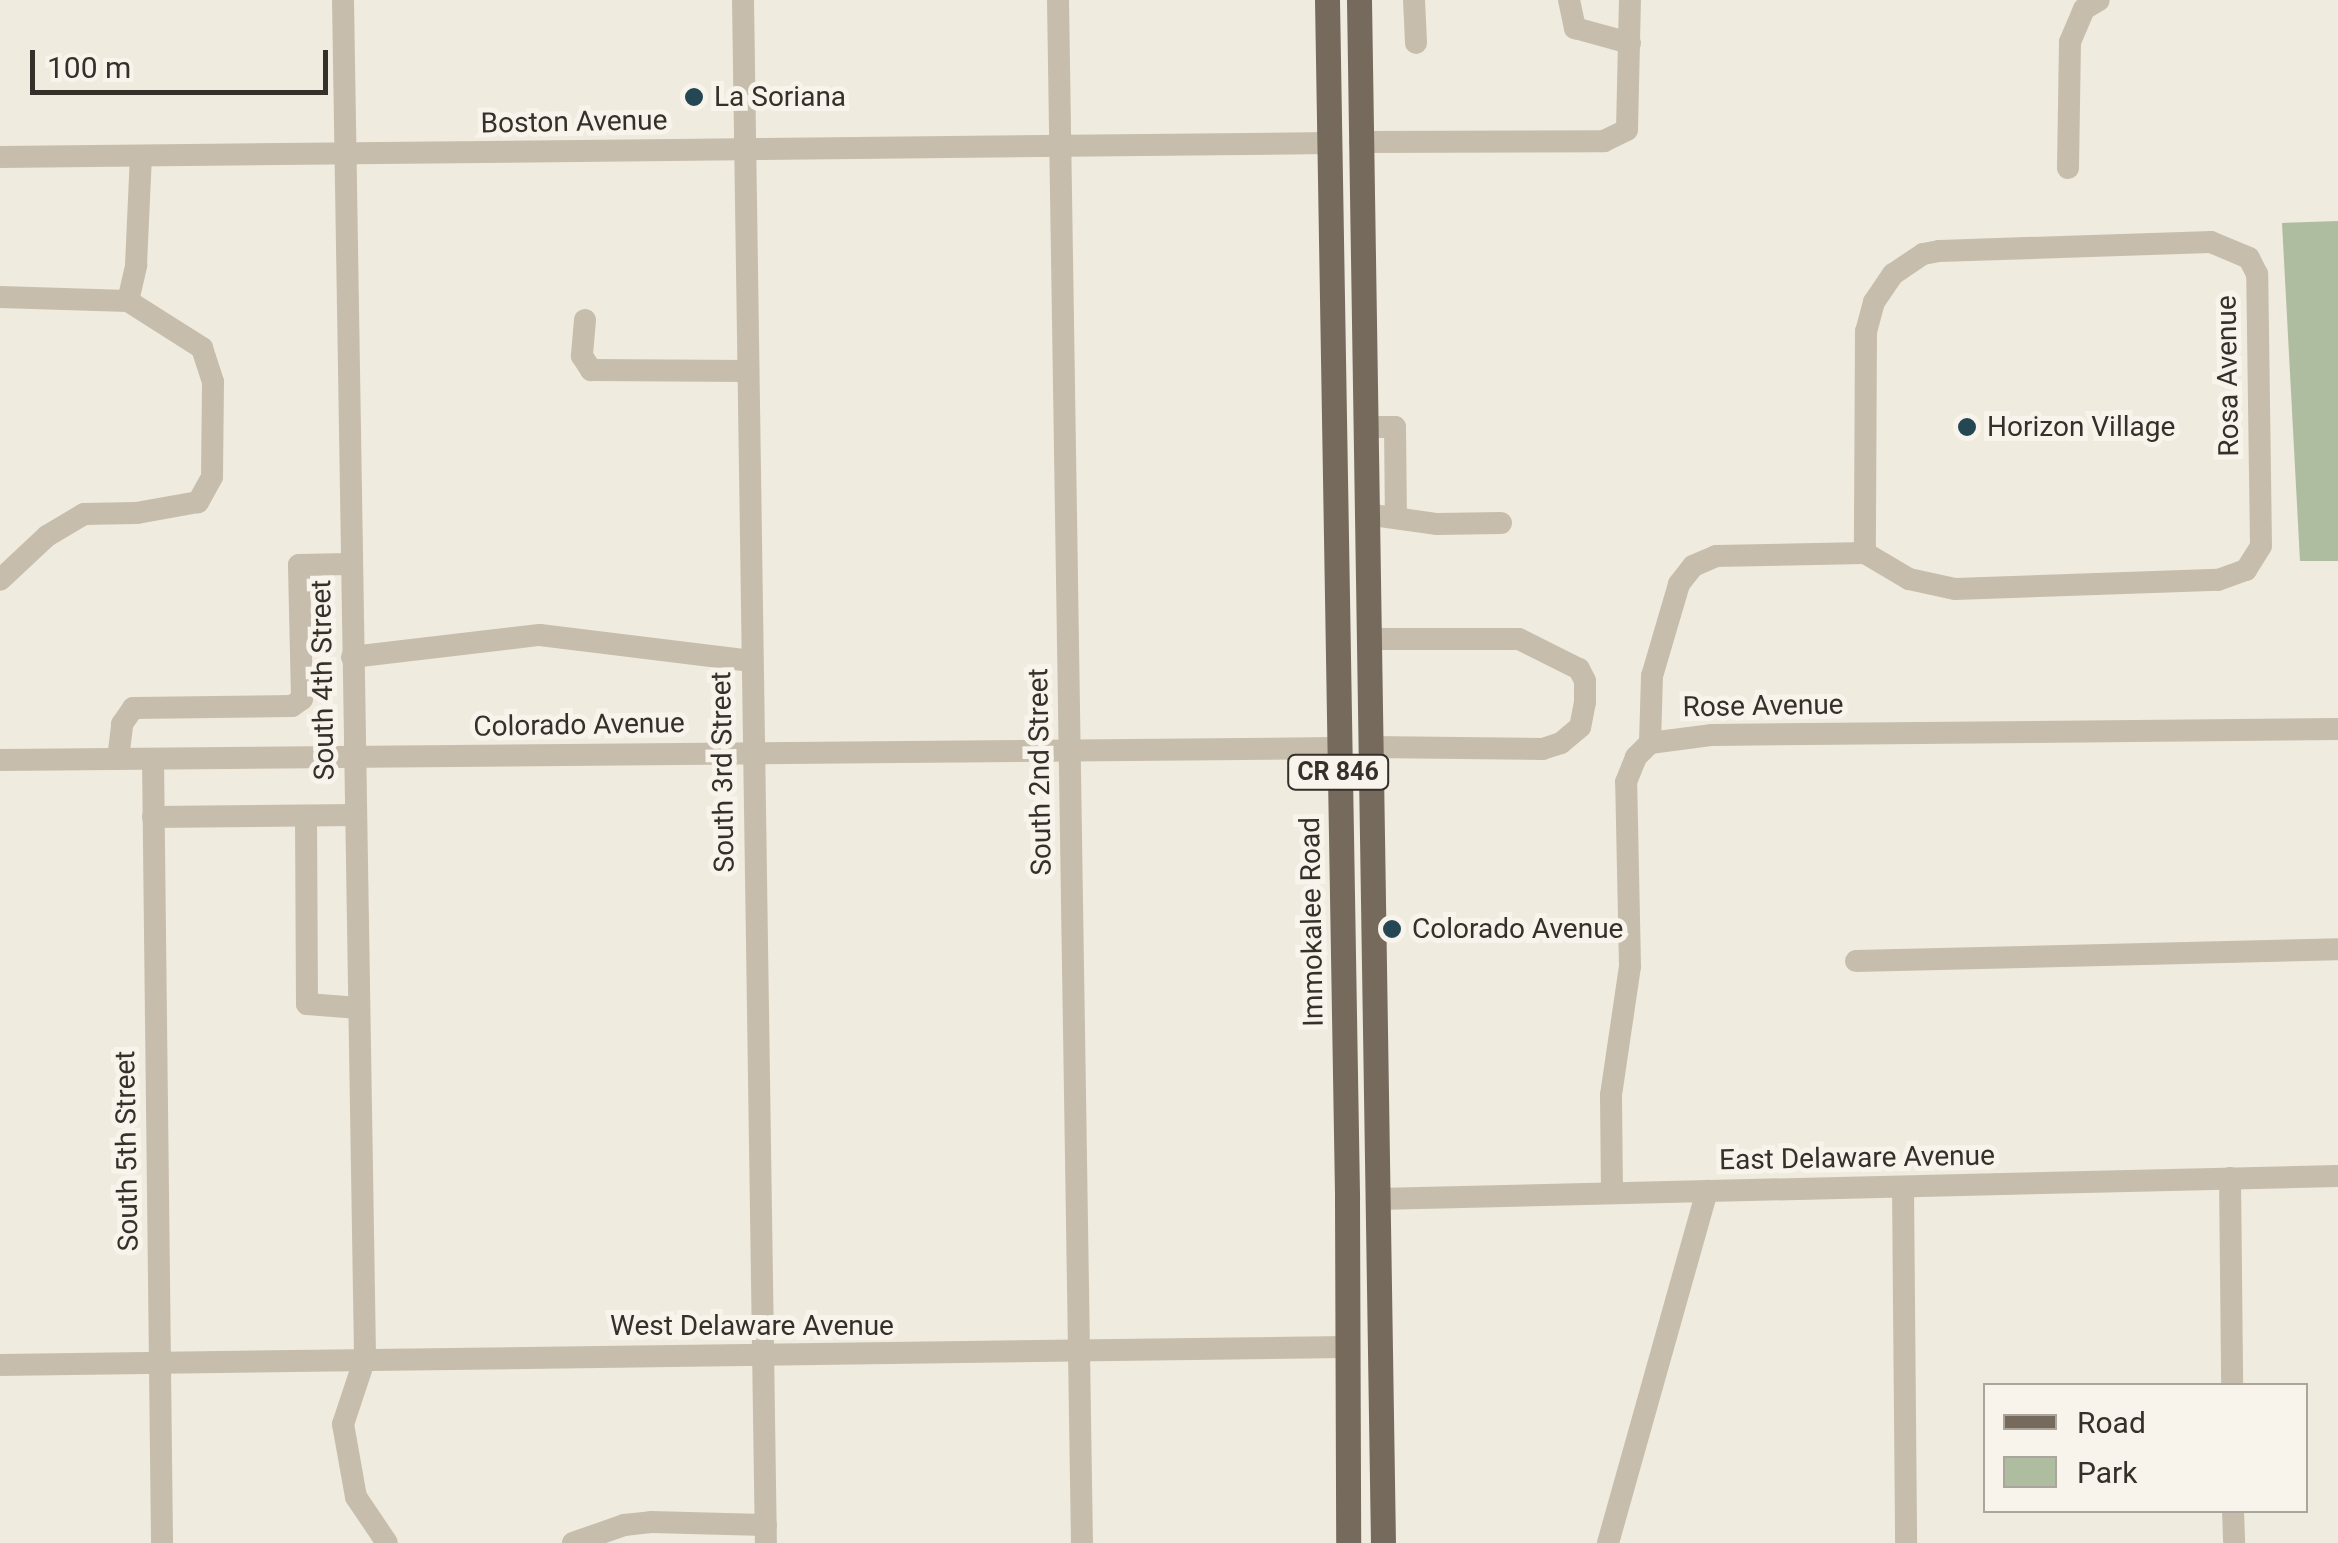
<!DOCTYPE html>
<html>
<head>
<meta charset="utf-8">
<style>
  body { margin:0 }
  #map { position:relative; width:2338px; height:1543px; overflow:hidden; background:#f0ebdf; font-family:Roboto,sans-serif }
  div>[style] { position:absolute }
  .green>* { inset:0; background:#aebda0 }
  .minor>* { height:22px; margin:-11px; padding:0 11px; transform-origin:11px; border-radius:11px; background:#c7bdac }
  .major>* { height:25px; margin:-12.5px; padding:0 12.5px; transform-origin:12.5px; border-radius:12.5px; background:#766a5d }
  .dots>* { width:28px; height:28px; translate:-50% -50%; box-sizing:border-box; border:5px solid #f8f4eb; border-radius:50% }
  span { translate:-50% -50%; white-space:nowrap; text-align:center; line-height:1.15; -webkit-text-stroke:10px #f8f4eb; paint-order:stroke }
  .shield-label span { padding:2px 8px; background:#f8f4eb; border:2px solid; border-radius:8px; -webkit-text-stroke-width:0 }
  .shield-label { font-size:25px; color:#36302a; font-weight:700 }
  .poi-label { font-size:28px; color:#36302a }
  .left { translate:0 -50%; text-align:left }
  .street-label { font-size:28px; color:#36302a }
  .legend { position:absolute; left:1983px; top:1383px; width:325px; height:130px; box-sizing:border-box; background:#f8f4eb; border:2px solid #aaa69e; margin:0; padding:12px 18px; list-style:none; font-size:30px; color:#36302a }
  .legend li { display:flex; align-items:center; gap:20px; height:50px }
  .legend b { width:50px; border:2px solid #aaa69e }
  .scale { position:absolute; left:30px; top:50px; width:298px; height:45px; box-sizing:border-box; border:5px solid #36302a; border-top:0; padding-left:12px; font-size:30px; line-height:35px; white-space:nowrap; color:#36302a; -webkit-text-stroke:8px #f8f4eb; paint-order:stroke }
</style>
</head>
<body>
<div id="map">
  <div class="green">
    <i style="clip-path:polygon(2338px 221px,2338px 561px,2300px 561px,2282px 223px)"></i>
  </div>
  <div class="minor">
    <i style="left:343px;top:0;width:1358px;rotate:89.07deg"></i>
    <i style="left:365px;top:1358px;width:70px;rotate:108.4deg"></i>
    <i style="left:343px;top:1424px;width:74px;rotate:79.9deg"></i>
    <i style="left:356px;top:1497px;width:55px;rotate:56deg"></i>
    <i style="left:743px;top:0;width:1543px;rotate:89.15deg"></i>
    <i style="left:1058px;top:0;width:1543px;rotate:89.11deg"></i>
    <i style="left:1414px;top:0;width:43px;rotate:87.3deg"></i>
    <i style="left:1569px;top:0;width:29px;rotate:78deg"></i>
    <i style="left:1575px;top:28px;width:57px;rotate:15.3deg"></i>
    <i style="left:1360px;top:142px;width:244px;rotate:-0.2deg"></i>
    <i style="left:1604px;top:141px;width:25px;rotate:-26deg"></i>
    <i style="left:1627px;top:130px;width:130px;rotate:-88.7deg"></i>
    <i style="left:0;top:157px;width:1329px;rotate:-0.6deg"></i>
    <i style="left:2068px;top:168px;width:126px;rotate:-89.1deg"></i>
    <i style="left:2070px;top:42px;width:36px;rotate:-67deg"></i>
    <i style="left:2084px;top:9px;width:17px;rotate:-31deg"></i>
    <i style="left:0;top:297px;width:128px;rotate:1.8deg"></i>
    <i style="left:128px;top:301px;width:88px;rotate:32.4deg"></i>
    <i style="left:202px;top:348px;width:36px;rotate:72deg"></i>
    <i style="left:213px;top:382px;width:95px;rotate:90.6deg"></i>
    <i style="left:212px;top:477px;width:29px;rotate:119deg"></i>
    <i style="left:198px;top:502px;width:63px;rotate:169.9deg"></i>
    <i style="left:136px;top:513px;width:52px;rotate:178.9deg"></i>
    <i style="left:84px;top:514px;width:43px;rotate:149.3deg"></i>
    <i style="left:47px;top:536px;width:64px;rotate:136.9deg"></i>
    <i style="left:128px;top:301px;width:37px;rotate:-77deg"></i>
    <i style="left:136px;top:265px;width:109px;rotate:-87.4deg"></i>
    <i style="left:585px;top:320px;width:36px;rotate:95deg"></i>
    <i style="left:582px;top:356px;width:17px;rotate:57deg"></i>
    <i style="left:591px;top:370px;width:157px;rotate:0.4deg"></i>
    <i style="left:1365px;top:427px;width:30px"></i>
    <i style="left:1395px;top:427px;width:90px;rotate:89.4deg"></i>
    <i style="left:1366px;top:514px;width:72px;rotate:8deg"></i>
    <i style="left:1437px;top:524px;width:64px;rotate:-0.9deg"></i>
    <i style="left:1369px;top:639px;width:150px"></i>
    <i style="left:1519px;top:639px;width:67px;rotate:26.6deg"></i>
    <i style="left:1579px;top:669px;width:13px;rotate:63deg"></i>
    <i style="left:1585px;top:681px;width:21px;rotate:90deg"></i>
    <i style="left:1585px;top:702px;width:25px;rotate:101deg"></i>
    <i style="left:1580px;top:727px;width:25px;rotate:140deg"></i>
    <i style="left:1561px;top:743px;width:19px;rotate:162deg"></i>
    <i style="left:1543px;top:749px;width:172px;rotate:-179.3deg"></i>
    <i style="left:352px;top:657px;width:189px;rotate:-6.7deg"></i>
    <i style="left:540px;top:635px;width:213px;rotate:7deg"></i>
    <i style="left:1650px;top:743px;width:67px;rotate:-88.3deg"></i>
    <i style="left:1652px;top:676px;width:96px;rotate:-73.6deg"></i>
    <i style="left:1679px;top:584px;width:23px;rotate:-52deg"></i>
    <i style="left:1693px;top:566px;width:25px;rotate:-23deg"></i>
    <i style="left:1716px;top:556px;width:149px;rotate:-1.2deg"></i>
    <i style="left:1865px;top:553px;width:51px;rotate:30.6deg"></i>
    <i style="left:1909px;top:579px;width:47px;rotate:12.3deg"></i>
    <i style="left:1955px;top:589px;width:263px;rotate:-2deg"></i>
    <i style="left:2218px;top:580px;width:30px;rotate:-20deg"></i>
    <i style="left:2246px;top:570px;width:28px;rotate:-58deg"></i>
    <i style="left:2261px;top:546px;width:272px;rotate:-90.8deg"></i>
    <i style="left:2257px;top:274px;width:18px;rotate:-117deg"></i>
    <i style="left:2249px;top:258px;width:41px;rotate:-157.2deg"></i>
    <i style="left:2211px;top:242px;width:272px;rotate:178.1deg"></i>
    <i style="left:1939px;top:251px;width:16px;rotate:169deg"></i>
    <i style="left:1923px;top:254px;width:36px;rotate:146deg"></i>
    <i style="left:1893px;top:274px;width:34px;rotate:124deg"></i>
    <i style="left:1874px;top:302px;width:30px;rotate:105deg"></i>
    <i style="left:1866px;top:331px;width:222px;rotate:90.3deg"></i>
    <i style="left:118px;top:759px;width:35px;rotate:-83deg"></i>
    <i style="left:122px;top:724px;width:19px;rotate:-55deg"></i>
    <i style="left:133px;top:708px;width:159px;rotate:-0.7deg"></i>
    <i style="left:292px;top:706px;width:12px;rotate:-35deg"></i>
    <i style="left:302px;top:699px;width:134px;rotate:-91.3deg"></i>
    <i style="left:299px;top:565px;width:51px;rotate:-1.1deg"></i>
    <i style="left:153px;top:759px;width:784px;rotate:89.34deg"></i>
    <i style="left:0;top:760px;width:1338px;rotate:-0.51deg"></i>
    <i style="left:306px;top:816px;width:188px;rotate:89.7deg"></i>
    <i style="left:307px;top:1004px;width:52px;rotate:4.4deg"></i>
    <i style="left:153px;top:817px;width:202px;rotate:-0.6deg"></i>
    <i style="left:1856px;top:961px;width:482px;rotate:-1.4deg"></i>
    <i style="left:2230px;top:1178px;width:208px;rotate:89.4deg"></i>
    <i style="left:1903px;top:1187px;width:356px;rotate:89.5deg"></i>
    <i style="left:1612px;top:1193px;width:98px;rotate:-90.6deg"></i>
    <i style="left:1611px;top:1095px;width:130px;rotate:-81.6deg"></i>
    <i style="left:1630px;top:966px;width:184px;rotate:-91.2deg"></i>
    <i style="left:1626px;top:782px;width:27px;rotate:-68deg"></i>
    <i style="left:1636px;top:757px;width:20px;rotate:-45deg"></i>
    <i style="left:1650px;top:743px;width:63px;rotate:-7.4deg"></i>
    <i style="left:1712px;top:735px;width:626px;rotate:-0.55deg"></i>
    <i style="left:1377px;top:1199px;width:961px;rotate:-1.37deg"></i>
    <i style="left:0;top:1365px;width:1345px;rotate:-0.77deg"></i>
    <i style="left:2233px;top:1510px;width:33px;rotate:88deg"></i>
    <i style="left:573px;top:1543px;width:54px;rotate:-19.4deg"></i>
    <i style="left:624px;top:1525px;width:27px;rotate:-6deg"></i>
    <i style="left:651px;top:1522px;width:115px;rotate:1.5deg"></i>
    <i style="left:1608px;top:1543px;width:366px;rotate:-74.3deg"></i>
  </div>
  <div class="major">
    <i style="left:1327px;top:0;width:1199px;rotate:89.04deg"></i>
    <i style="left:1347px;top:1199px;width:344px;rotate:89.8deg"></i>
    <i style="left:1359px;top:0;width:1543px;rotate:89.11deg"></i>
  </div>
  <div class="dots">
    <i style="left:694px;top:97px;background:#244753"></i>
    <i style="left:1967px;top:427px;background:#244753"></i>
    <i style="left:1392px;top:929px;background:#244753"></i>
  </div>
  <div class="shield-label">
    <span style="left:1338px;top:772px">CR 846</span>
  </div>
  <div class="poi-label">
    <span class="left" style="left:714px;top:97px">La Soriana</span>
    <span class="left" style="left:1987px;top:427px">Horizon Village</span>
    <span class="left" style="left:1412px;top:929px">Colorado Avenue</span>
  </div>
  <div class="street-label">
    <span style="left:574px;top:122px;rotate:-1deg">Boston Avenue</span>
    <span style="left:2228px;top:376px;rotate:-91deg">Rosa Avenue</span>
    <span style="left:323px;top:680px;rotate:-91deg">South 4th Street</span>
    <span style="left:1763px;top:706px;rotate:-1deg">Rose Avenue</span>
    <span style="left:579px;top:725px;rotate:-1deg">Colorado Avenue</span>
    <span style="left:723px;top:772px;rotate:-91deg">South 3rd Street</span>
    <span style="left:1040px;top:772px;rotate:-91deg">South 2nd Street</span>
    <span style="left:1312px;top:922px;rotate:-91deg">Immokalee Road</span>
    <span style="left:127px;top:1151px;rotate:-91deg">South 5th Street</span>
    <span style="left:1857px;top:1158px;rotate:-1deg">East Delaware Avenue</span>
    <span style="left:752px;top:1326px">West Delaware Avenue</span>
  </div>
  <ul class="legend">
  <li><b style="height:12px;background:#766a5d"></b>Road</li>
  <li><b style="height:28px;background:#aebda0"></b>Park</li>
  </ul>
  <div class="scale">100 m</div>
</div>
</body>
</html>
